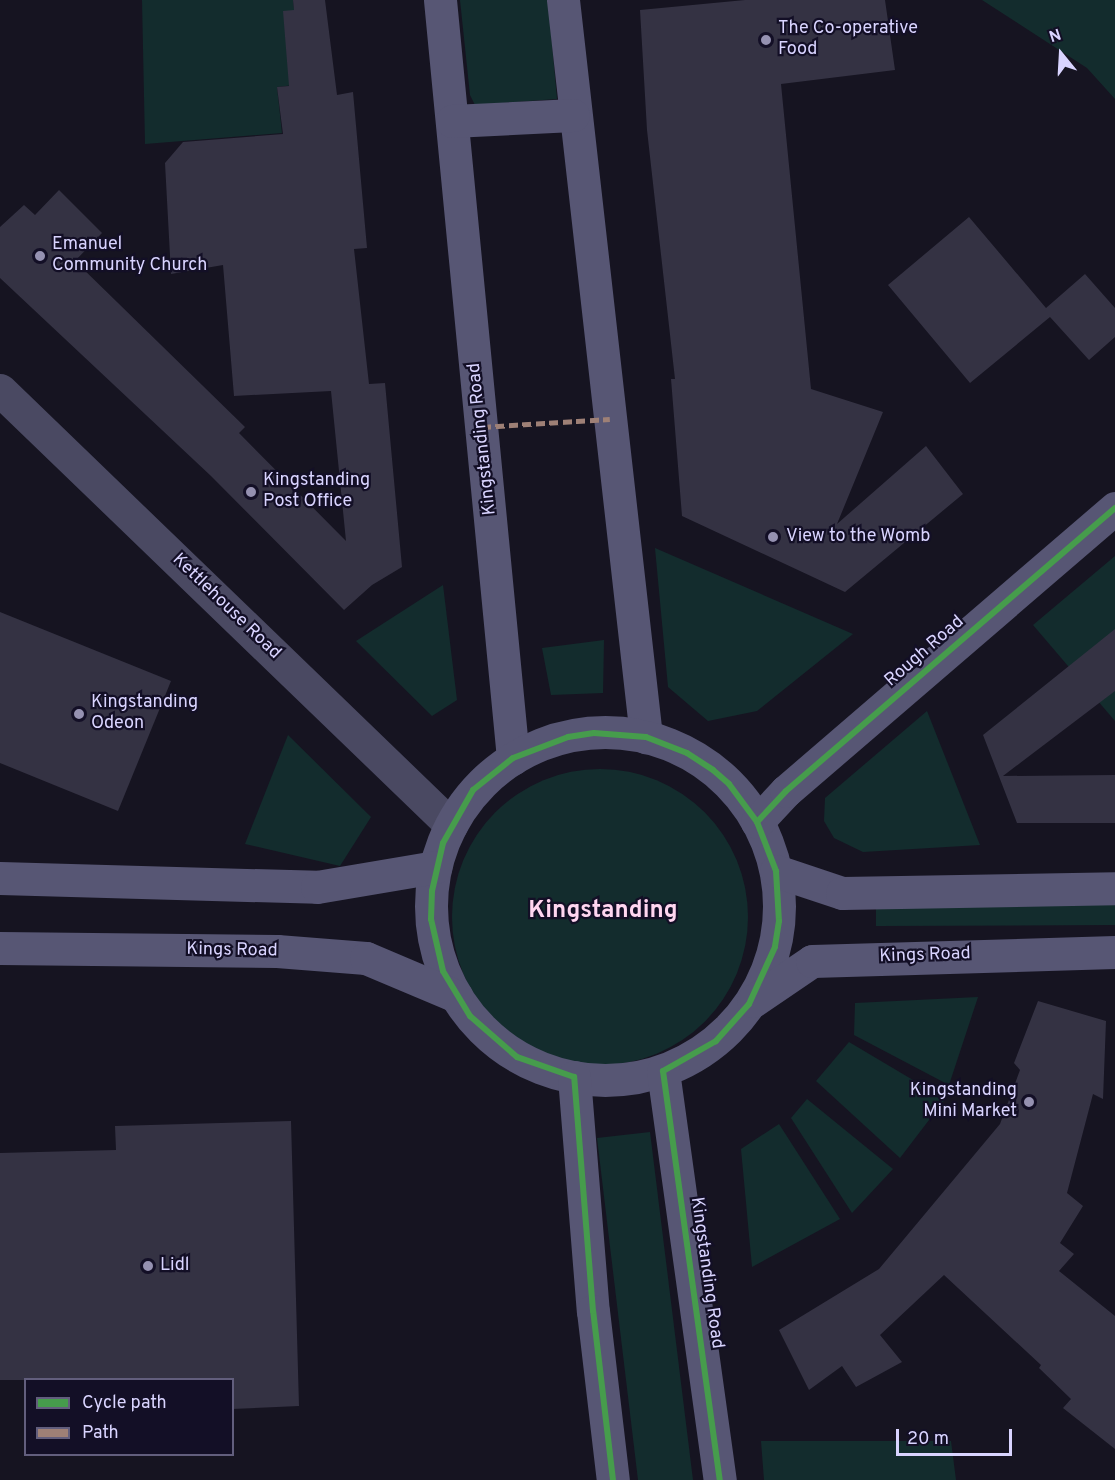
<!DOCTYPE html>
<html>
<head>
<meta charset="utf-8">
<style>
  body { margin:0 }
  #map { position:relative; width:1115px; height:1480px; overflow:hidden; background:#161421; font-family:Overpass,sans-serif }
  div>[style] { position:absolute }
  .green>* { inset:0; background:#132c2d }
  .round { border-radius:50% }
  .building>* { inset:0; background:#343243 }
  .street>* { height:33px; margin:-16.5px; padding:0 16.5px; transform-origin:16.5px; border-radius:16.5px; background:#4a4962 }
  .secondary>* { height:33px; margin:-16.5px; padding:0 16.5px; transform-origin:16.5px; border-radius:16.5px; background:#575674 }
  .secondary>.ring { margin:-16.5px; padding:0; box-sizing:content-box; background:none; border:33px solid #575674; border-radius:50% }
  .quiet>* { height:4.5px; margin-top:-2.25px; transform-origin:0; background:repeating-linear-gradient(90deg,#9e8076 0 9px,transparent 0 13.5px) }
  .cycleway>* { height:6px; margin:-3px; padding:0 3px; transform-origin:3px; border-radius:3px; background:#469c4c }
  .dots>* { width:16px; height:16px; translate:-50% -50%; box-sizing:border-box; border:3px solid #130f26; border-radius:50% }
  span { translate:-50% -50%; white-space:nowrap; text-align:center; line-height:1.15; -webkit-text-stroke:4.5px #130f26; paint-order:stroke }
  .poi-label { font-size:18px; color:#d9d4ff }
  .left { translate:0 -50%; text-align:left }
  .right { translate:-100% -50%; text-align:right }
  .street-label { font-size:18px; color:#d9d4ff }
  .district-label { font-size:24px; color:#ffd6f0; font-weight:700 }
  .legend { position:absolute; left:24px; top:1378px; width:210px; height:78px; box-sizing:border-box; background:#130f26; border:2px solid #625e7d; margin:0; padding:8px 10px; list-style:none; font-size:18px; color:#d9d4ff }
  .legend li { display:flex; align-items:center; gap:12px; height:30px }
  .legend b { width:30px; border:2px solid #625e7d }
  .north { position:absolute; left:1031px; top:24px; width:60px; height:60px; -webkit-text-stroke:4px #130f26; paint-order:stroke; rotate:342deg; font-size:16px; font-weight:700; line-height:24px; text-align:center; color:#d9d4ff }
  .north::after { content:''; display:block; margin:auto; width:21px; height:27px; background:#d9d4ff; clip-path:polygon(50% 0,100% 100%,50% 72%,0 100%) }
  .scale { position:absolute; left:896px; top:1429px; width:116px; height:27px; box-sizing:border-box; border:3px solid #d9d4ff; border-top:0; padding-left:8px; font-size:18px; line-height:21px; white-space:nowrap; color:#d9d4ff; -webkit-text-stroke:4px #130f26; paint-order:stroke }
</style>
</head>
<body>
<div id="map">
  <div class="green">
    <i style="clip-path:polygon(142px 0,293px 0,303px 84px,277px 87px,282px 133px,145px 144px)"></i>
    <i style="clip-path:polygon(460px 0,548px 0,557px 99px,475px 105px,470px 95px)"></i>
    <i style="clip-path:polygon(982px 0,1115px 0,1115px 99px,1087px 68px)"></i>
    <i style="clip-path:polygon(655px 548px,853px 634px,757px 711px,708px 721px,668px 687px)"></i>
    <i style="clip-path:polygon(1115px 556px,1115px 721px,1033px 625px)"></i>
    <i style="clip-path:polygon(443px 585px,457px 700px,432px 716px,356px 641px)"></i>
    <i style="clip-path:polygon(604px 640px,603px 693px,551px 695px,542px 648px)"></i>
    <i style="clip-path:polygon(927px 711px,980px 845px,863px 852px,834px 838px,824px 821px,825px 798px)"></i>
    <i style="clip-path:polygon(288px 735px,371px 817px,340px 866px,245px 844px)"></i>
    <i class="round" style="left:452px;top:769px;width:296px;height:296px"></i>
    <i style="clip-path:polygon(1115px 898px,1115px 925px,876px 926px,876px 901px)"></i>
    <i style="clip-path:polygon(978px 997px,949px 1085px,854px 1035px,855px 1003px)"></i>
    <i style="clip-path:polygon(849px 1042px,945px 1099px,900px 1158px,816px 1081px)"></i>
    <i style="clip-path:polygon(807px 1099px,893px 1169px,852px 1213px,791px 1118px)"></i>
    <i style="clip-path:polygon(779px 1124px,840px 1219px,752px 1267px,741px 1149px)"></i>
    <i style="clip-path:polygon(650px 1132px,693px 1480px,638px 1480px,597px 1138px)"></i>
    <i style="clip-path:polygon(761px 1441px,951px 1441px,956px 1480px,764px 1480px)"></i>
  </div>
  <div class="building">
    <i style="clip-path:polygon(293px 0,325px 0,337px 95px,353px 92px,367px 248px,354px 249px,369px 384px,385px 383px,402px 567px,372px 585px,344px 610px,211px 476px,0 278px,0 227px,24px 205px,35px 215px,59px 190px,102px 233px,75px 261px,245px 427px,239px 433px,346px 541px,331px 391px,234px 396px,223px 265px,171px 274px,165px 163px,183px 142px,283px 134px,277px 87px,289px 86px,283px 11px,294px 10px)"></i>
    <i style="clip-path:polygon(745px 0,885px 0,895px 70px,781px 84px,811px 389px,883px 412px,837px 524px,926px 446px,963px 494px,845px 592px,682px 516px,671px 379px,675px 379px,647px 130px,640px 10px)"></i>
    <i style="clip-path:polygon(969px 217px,1046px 308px,1085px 274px,1115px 308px,1115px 337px,1089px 360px,1050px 317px,970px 383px,888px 285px)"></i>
    <i style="clip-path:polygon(0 612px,171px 681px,118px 811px,0 763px)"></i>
    <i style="clip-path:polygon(1115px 629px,1115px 691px,1003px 776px,1115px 775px,1115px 823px,1017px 823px,983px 735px)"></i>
    <i style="clip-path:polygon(1038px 1001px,1106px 1021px,1103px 1099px,1093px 1094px,1067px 1193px,1083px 1206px,1060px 1243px,1074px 1254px,1059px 1271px,1115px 1316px,1115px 1449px,1063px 1408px,1071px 1399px,1039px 1368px,1041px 1365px,944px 1275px,880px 1335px,902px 1362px,856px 1387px,842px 1366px,809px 1390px,779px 1330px,879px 1269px,1000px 1124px,1020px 1070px,1014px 1063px)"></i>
    <i style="clip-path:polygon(291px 1121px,299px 1406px,232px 1409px,232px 1380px,0 1380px,0 1153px,116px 1150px,115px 1126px)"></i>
  </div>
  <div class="street">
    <i style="left:0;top:390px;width:627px;rotate:43.97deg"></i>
  </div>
  <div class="secondary">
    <i style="left:440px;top:0;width:762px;rotate:84.5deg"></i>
    <i style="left:563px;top:0;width:742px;rotate:83.57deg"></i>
    <i style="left:452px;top:121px;width:121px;rotate:-2.8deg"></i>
    <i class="ring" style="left:431px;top:732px;width:315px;height:315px"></i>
    <i style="left:757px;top:822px;width:42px;rotate:-46.9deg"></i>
    <i style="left:786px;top:791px;width:434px;rotate:-40.7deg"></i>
    <i style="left:776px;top:871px;width:70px;rotate:18.4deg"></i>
    <i style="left:842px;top:893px;width:273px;rotate:-1deg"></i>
    <i style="left:0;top:878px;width:317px;rotate:1.6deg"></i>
    <i style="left:317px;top:887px;width:120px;rotate:-9.6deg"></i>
    <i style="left:0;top:948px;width:277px;rotate:0.6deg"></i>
    <i style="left:277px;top:951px;width:89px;rotate:4.5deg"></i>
    <i style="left:366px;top:958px;width:98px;rotate:22.9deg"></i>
    <i style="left:753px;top:1001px;width:71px;rotate:-34.1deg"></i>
    <i style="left:812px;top:961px;width:303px;rotate:-1.7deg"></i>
    <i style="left:663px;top:1071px;width:413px;rotate:82.1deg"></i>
    <i style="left:574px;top:1077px;width:235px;rotate:85.4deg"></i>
    <i style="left:593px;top:1311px;width:170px;rotate:83.3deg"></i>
  </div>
  <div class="quiet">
    <i style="left:482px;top:427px;width:128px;rotate:-3.6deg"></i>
  </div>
  <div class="cycleway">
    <i style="left:757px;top:822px;width:42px;rotate:-46.9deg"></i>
    <i style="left:786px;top:791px;width:434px;rotate:-40.7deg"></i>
    <i style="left:613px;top:1480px;width:170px;rotate:-96.7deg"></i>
    <i style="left:593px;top:1311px;width:235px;rotate:-94.6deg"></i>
    <i style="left:574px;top:1077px;width:60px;rotate:-160.7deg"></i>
    <i style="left:517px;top:1057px;width:62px;rotate:-138.9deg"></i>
    <i style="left:470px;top:1016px;width:52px;rotate:-121deg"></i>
    <i style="left:443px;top:971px;width:53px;rotate:-103deg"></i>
    <i style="left:431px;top:919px;width:28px;rotate:-88deg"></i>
    <i style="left:432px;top:891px;width:49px;rotate:-77.1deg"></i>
    <i style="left:443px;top:843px;width:61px;rotate:-60.5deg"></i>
    <i style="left:473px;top:790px;width:51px;rotate:-38.7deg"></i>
    <i style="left:513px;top:758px;width:59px;rotate:-20.9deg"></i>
    <i style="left:568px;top:737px;width:26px;rotate:-9deg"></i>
    <i style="left:594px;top:733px;width:52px;rotate:4.4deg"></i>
    <i style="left:646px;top:737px;width:44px;rotate:21.3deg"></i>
    <i style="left:687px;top:753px;width:31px;rotate:33deg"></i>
    <i style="left:713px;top:770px;width:21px;rotate:41deg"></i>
    <i style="left:729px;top:784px;width:47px;rotate:53.6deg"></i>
    <i style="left:757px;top:822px;width:53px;rotate:68.8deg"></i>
    <i style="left:776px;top:871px;width:50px;rotate:86.6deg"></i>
    <i style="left:779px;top:921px;width:26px;rotate:99deg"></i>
    <i style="left:775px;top:947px;width:63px;rotate:114.5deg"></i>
    <i style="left:749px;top:1004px;width:50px;rotate:131.7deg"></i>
    <i style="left:716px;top:1041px;width:61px;rotate:150.5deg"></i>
    <i style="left:663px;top:1071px;width:413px;rotate:82.1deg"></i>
  </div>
  <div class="dots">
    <i style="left:766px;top:40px;background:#9591b1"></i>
    <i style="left:40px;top:256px;background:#9591b1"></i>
    <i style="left:251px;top:492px;background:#9591b1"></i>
    <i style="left:773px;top:537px;background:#9591b1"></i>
    <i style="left:79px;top:714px;background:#9591b1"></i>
    <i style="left:1029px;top:1102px;background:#9591b1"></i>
    <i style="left:148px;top:1266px;background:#9591b1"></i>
  </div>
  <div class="poi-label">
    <span class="left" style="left:778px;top:40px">The Co-operative<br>Food</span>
    <span class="left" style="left:52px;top:256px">Emanuel<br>Community Church</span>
    <span class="left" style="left:263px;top:492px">Kingstanding<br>Post Office</span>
    <span class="left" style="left:786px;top:537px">View to the Womb</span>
    <span class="left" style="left:91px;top:714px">Kingstanding<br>Odeon</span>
    <span class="right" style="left:1017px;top:1102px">Kingstanding<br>Mini Market</span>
    <span class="left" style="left:160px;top:1266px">Lidl</span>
  </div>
  <div class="street-label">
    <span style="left:483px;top:439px;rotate:-96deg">Kingstanding Road</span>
    <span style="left:226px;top:607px;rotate:44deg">Kettlehouse Road</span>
    <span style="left:925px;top:652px;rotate:-41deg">Rough Road</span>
    <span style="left:232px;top:951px;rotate:1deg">Kings Road</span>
    <span style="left:925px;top:956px;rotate:-2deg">Kings Road</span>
    <span style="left:706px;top:1273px;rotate:82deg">Kingstanding Road</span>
  </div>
  <div class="district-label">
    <span style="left:603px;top:912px">Kingstanding</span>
  </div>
  <ul class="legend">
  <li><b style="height:8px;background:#469c4c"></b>Cycle path</li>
  <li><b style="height:8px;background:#9e8076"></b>Path</li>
  </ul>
  <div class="north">N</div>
  <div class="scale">20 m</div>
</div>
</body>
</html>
